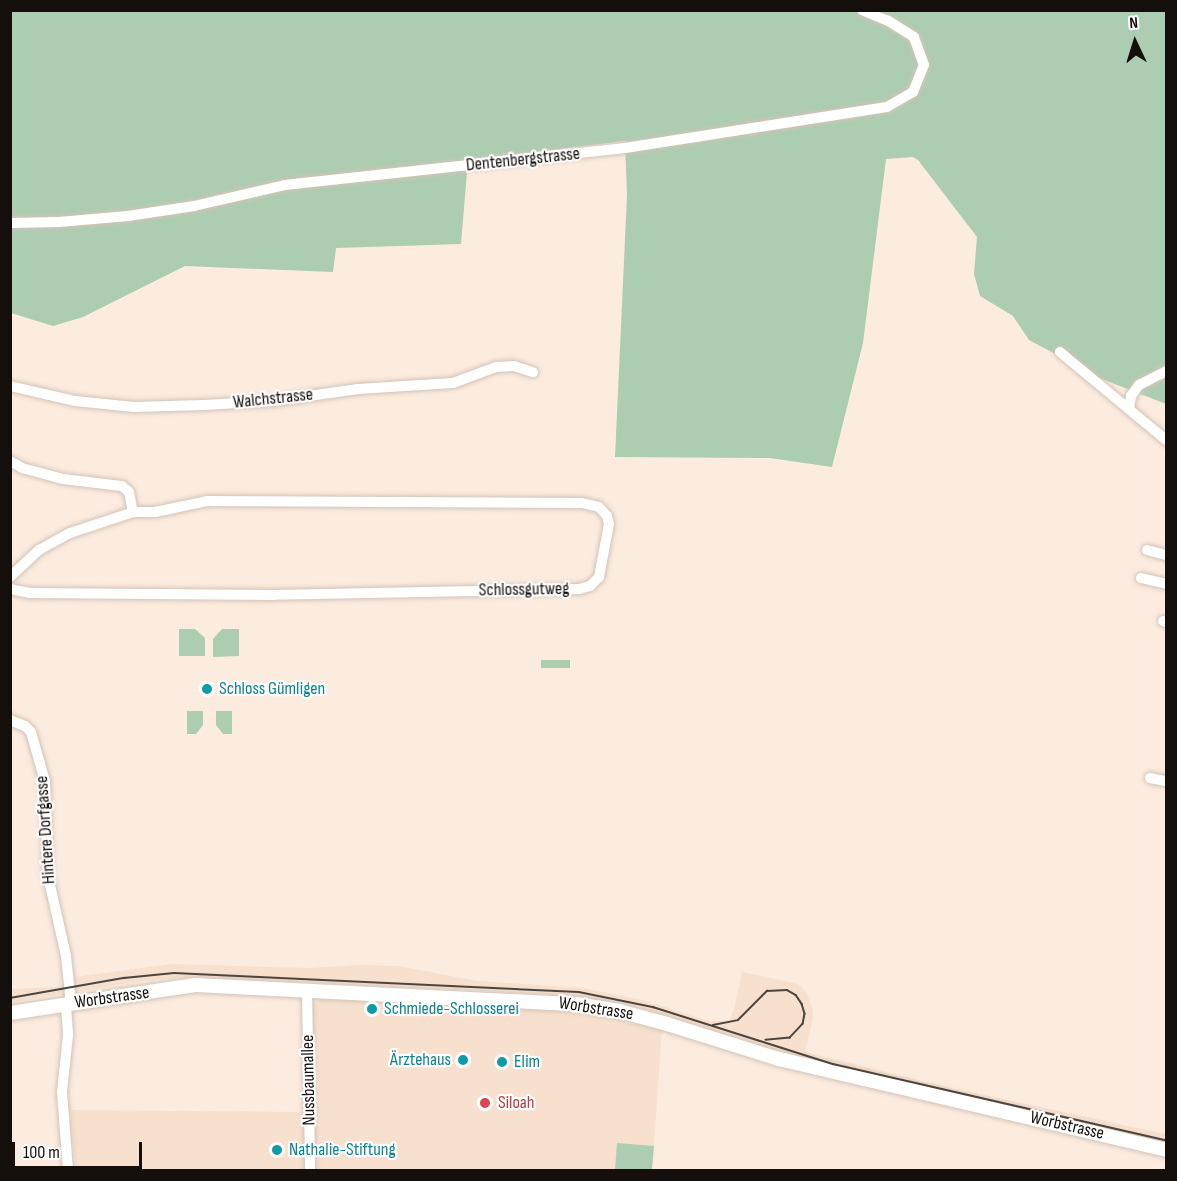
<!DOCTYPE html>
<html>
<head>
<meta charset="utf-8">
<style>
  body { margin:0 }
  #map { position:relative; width:1177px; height:1181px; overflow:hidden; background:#fcebdf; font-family:"Sofia Sans Condensed",sans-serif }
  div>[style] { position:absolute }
  .built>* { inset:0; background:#f7e0ce }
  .green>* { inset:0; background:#accdb1 }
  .roads { filter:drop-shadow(0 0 2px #d3c3b6) drop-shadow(0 0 2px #d3c3b6) }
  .minor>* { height:10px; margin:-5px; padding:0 5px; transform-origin:5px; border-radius:5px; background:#fff }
  .major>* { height:14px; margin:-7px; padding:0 7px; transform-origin:7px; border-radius:7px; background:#fff }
  .tram>* { height:1.5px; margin:-0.75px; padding:0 0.75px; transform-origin:0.75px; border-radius:0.75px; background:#4d453f }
  .dots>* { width:16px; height:16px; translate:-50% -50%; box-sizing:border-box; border:3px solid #fff; border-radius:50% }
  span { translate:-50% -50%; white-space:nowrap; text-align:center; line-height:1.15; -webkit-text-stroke:4.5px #fff; paint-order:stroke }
  .street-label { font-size:18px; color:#140f0b }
  .culture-label { font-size:18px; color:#0d838f }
  .left { translate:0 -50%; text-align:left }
  .right { translate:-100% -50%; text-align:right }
  .health-label { font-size:18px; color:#be3a42 }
  .frame { position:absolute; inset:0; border:12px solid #140f0b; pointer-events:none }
  .north { position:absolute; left:1105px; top:12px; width:60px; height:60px; -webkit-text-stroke:4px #fff; paint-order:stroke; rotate:356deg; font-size:16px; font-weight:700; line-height:24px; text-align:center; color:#140f0b }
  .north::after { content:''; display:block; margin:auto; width:21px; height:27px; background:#140f0b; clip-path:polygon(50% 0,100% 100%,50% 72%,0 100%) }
  .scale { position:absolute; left:12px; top:1142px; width:130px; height:27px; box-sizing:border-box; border:3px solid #140f0b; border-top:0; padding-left:8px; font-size:18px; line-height:21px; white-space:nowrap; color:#140f0b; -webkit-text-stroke:4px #fff; paint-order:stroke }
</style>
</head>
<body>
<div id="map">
  <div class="built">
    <i style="clip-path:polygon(172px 964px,310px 968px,359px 965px,398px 966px,478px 981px,583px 988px,643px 1000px,709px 1021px,724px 1021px,730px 1019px,735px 1006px,742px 972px,790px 982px,798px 984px,807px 993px,813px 1009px,813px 1018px,805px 1052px,947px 1087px,1166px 1134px,1166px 1144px,802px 1060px,638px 1008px,579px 996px,196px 977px,141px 981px,11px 1002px,10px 989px,59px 987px,75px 977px)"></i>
    <i style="clip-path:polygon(320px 999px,565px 1011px,612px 1018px,662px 1030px,652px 1170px,314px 1170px,311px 1005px)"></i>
    <i style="clip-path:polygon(70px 1110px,305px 1112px,306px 1170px,76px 1170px)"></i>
  </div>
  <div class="green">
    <i style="clip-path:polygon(10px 11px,1166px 11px,1166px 404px,1102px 379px,1029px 340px,1013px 316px,980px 296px,974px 274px,977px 237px,918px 160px,913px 157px,886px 159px,863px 343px,832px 467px,770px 458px,615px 457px,627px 195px,625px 141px,468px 160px,461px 244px,336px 248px,333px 272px,185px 266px,83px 317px,53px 326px,11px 313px)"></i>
    <i style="clip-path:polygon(179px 629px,195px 629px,205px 638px,205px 656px,179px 656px)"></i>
    <i style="clip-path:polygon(222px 629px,239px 629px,239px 656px,213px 657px,213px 639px)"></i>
    <i style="clip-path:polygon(541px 660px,570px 660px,570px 668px,541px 668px)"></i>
    <i style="clip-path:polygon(187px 711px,203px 711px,203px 725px,196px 734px,187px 734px)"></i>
    <i style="clip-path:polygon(216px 711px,232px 711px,232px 734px,223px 734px,216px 725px)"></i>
    <i style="clip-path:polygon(617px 1143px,654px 1146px,652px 1170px,615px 1170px)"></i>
  </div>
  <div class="roads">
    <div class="minor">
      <i style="left:10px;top:223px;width:49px;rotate:-1.2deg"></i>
      <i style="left:59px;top:222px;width:69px;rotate:-5deg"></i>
      <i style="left:128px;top:216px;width:67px;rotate:-8.6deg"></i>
      <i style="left:194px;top:206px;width:93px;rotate:-13deg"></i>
      <i style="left:285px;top:185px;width:342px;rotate:-6.2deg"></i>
      <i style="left:625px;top:148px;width:265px;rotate:-8.9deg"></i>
      <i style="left:887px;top:107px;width:30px;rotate:-30deg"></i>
      <i style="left:913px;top:92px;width:29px;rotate:-68deg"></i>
      <i style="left:924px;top:65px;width:30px;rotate:-110deg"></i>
      <i style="left:914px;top:37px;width:31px;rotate:-148deg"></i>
      <i style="left:888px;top:21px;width:28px;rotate:-157deg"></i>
      <i style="left:1060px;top:352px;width:138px;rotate:39.7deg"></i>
      <i style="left:10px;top:386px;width:67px;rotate:13deg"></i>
      <i style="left:75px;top:401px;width:59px;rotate:5.8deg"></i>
      <i style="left:134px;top:407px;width:70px;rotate:-1.6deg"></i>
      <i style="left:204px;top:405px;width:69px;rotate:-3.3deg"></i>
      <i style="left:273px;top:401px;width:86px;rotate:-8deg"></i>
      <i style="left:358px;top:389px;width:95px;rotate:-3.6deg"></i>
      <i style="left:453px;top:383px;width:46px;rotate:-20.4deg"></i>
      <i style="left:496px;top:367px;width:18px;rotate:-3deg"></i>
      <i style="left:514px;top:366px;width:20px;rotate:18deg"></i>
      <i style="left:1129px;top:409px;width:13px;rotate:-81deg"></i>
      <i style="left:1131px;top:396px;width:14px;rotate:-54deg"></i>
      <i style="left:1139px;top:385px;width:30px;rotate:-27deg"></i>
      <i style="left:10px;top:461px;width:14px;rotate:30deg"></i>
      <i style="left:22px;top:468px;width:42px;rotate:15deg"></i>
      <i style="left:63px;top:479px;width:59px;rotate:6.8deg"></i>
      <i style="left:122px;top:486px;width:9px;rotate:41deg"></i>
      <i style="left:129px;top:492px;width:20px;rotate:79deg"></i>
      <i style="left:1147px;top:550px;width:20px;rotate:15deg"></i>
      <i style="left:10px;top:577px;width:40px;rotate:-43deg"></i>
      <i style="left:39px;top:550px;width:35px;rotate:-29deg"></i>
      <i style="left:70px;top:533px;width:66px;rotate:-18.4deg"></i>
      <i style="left:133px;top:512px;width:22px"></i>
      <i style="left:155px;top:512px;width:53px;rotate:-11.9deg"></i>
      <i style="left:207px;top:501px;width:375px;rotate:0.3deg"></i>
      <i style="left:582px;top:503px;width:17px;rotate:13deg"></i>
      <i style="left:599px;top:507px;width:12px;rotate:48deg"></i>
      <i style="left:607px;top:516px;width:8px;rotate:76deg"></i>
      <i style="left:609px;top:524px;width:54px;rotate:100.7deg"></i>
      <i style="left:599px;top:577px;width:13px;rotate:135deg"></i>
      <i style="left:590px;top:586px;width:11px;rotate:165deg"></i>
      <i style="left:579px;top:589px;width:306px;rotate:178.9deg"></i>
      <i style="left:273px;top:595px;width:243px;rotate:-179.5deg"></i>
      <i style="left:30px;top:593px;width:20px;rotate:-169deg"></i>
      <i style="left:1141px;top:578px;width:26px;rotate:13deg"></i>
      <i style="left:1163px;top:621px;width:3px;rotate:18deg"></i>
      <i style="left:10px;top:720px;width:16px;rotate:22deg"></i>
      <i style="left:25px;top:726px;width:8px;rotate:45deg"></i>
      <i style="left:31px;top:732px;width:51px;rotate:74.1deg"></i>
      <i style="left:45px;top:781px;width:95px;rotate:88.2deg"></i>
      <i style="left:48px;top:876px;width:82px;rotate:77.3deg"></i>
      <i style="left:66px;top:956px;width:48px;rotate:84.1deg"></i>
      <i style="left:1150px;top:778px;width:16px;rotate:11deg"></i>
      <i style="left:307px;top:990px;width:180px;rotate:89deg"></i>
      <i style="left:66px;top:1005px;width:30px;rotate:86deg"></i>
      <i style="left:68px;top:1035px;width:57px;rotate:96deg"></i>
      <i style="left:62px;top:1092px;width:78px;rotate:85.6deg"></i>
    </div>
    <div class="major">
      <i style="left:10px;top:1013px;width:187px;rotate:-8.6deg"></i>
      <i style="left:195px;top:985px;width:381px;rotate:2.9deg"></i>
      <i style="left:576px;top:1004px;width:44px;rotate:9.2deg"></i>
      <i style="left:619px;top:1011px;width:50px;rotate:15.2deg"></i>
      <i style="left:667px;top:1024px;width:117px;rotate:17.4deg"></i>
      <i style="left:779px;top:1059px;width:398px;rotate:13.2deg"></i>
    </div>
  </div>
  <div class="tram">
    <i style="left:10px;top:998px;width:116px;rotate:-10deg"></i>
    <i style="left:124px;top:978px;width:50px;rotate:-5.7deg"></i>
    <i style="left:174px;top:973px;width:405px;rotate:2.7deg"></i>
    <i style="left:579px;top:992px;width:76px;rotate:11.5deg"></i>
    <i style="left:653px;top:1007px;width:189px;rotate:17.6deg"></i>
    <i style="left:833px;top:1064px;width:342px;rotate:12.9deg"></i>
    <i style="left:713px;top:1025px;width:25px;rotate:-11deg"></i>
    <i style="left:738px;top:1020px;width:41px;rotate:-45deg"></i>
    <i style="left:767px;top:991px;width:20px;rotate:-3deg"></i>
    <i style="left:787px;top:990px;width:10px;rotate:29deg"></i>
    <i style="left:796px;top:995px;width:11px;rotate:56deg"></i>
    <i style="left:802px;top:1004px;width:10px;rotate:73deg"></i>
    <i style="left:805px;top:1014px;width:10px;rotate:101deg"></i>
    <i style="left:803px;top:1024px;width:19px;rotate:133deg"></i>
    <i style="left:790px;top:1038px;width:24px;rotate:175deg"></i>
  </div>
  <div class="dots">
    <i style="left:207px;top:689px;background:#0f9aa8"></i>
    <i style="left:372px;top:1009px;background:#0f9aa8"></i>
    <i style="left:463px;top:1060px;background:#0f9aa8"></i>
    <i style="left:502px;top:1062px;background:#0f9aa8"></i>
    <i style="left:485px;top:1103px;background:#e0444e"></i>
    <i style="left:277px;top:1150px;background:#0f9aa8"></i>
  </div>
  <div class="street-label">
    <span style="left:523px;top:160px;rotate:-6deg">Dentenbergstrasse</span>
    <span style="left:273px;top:399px;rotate:-6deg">Walchstrasse</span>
    <span style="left:524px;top:590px;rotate:-1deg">Schlossgutweg</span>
    <span style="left:46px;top:830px;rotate:-94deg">Hintere Dorfgasse</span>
    <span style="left:112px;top:998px;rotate:-8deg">Worbstrasse</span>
    <span style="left:596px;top:1009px;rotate:9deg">Worbstrasse</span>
    <span style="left:309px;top:1080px;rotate:-91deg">Nussbaumallee</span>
    <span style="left:1067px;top:1126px;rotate:13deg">Worbstrasse</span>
  </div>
  <div class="culture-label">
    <span class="left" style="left:219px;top:689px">Schloss Gümligen</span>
    <span class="left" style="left:384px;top:1009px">Schmiede-Schlosserei</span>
    <span class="right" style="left:451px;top:1060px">Ärztehaus</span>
    <span class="left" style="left:514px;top:1062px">Elim</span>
    <span class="left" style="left:289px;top:1150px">Nathalie-Stiftung</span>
  </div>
  <div class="health-label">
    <span class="left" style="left:498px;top:1103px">Siloah</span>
  </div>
  <div class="frame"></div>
  <div class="north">N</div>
  <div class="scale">100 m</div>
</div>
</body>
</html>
